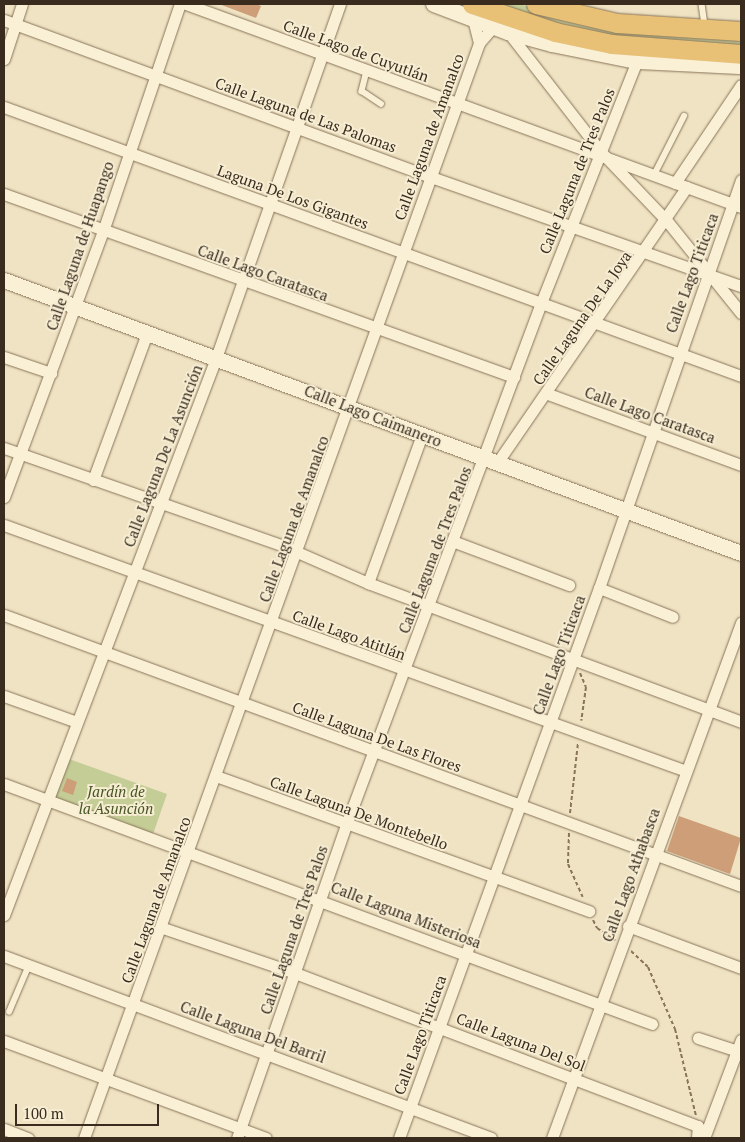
<!DOCTYPE html>
<html>
<head>
<meta charset="utf-8">
<style>
  body { margin:0 }
  #map { position:relative; width:745px; height:1142px; overflow:hidden; background:#efe3c3; font-family:"PT Serif",serif }
  div>[style] { position:absolute }
  .green>* { inset:0; background:#c5cd97 }
  .building>* { inset:0; background:#cd9e78 }
  .path>* { height:2px; margin-top:-1px; transform-origin:0; background:repeating-linear-gradient(90deg,#897459 0 4px,transparent 0 6.5px) }
  .roads { filter:drop-shadow(0 0 1px #897459) drop-shadow(0 0 1px #897459) }
  .service>* { height:5.5px; margin:-2.75px; padding:0 2.75px; transform-origin:2.75px; border-radius:2.75px; background:#f9f0d6 }
  .minor>* { height:11px; margin:-5.5px; padding:0 5.5px; transform-origin:5.5px; border-radius:5.5px; background:#f9f0d6 }
  .tertiary>* { height:15px; margin:-7.5px; padding:0 7.5px; transform-origin:7.5px; border-radius:7.5px; background:#f9f0d6 }
  .secondary>* { height:16px; margin:-8px; padding:0 8px; transform-origin:8px; border-radius:8px; background:#f9f0d6 }
  .trunk>* { height:19px; margin:-9.5px; padding:0 9.5px; transform-origin:9.5px; border-radius:9.5px; background:#e8c076 }
  span { translate:-50% -50%; white-space:nowrap; text-align:center; line-height:1.15; -webkit-text-stroke:4px #f6edd3; paint-order:stroke }
  .street-label { font-size:15px; color:#392c1e }
  .park-label { font-size:15px; color:#475624; font-style:italic }
  .frame { position:absolute; inset:0; border:5px solid #392c1e; pointer-events:none }
  .scale { position:absolute; left:15px; top:1104px; width:144px; height:22px; box-sizing:border-box; border:2px solid #392c1e; border-top:0; padding-left:6px; font-size:15px; line-height:18px; white-space:nowrap; color:#392c1e; -webkit-text-stroke:4px #f6edd3; paint-order:stroke }
</style>
</head>
<body>
<div id="map">
  <div class="green">
    <i style="clip-path:polygon(488px 4px,519px 4px,588px 24px,741px 38px,741px 48px,585px 35px)"></i>
    <i style="clip-path:polygon(69px 759px,167px 794px,152px 837px,55px 797px)"></i>
  </div>
  <div class="building">
    <i style="clip-path:polygon(219px 4px,256px 4px,261px 6px,256px 18px)"></i>
    <i style="clip-path:polygon(67px 778px,77px 782px,73px 795px,62px 791px)"></i>
    <i style="clip-path:polygon(679px 816px,741px 838px,730px 874px,667px 851px)"></i>
  </div>
  <div class="path">
    <i style="left:580px;top:673px;width:15px;rotate:67deg"></i>
    <i style="left:586px;top:687px;width:34px;rotate:98deg"></i>
    <i style="left:570px;top:813px;width:70px;rotate:-83.5deg"></i>
    <i style="left:569px;top:833px;width:31px;rotate:92deg"></i>
    <i style="left:568px;top:864px;width:36px;rotate:66deg"></i>
    <i style="left:593px;top:920px;width:9px;rotate:63deg"></i>
    <i style="left:597px;top:928px;width:22px;rotate:34deg"></i>
    <i style="left:631px;top:951px;width:23px;rotate:43deg"></i>
    <i style="left:648px;top:967px;width:68px;rotate:66.5deg"></i>
    <i style="left:675px;top:1029px;width:89px;rotate:76.4deg"></i>
  </div>
  <div class="roads">
    <div class="service">
      <i style="left:702px;top:4px;width:21px;rotate:82deg"></i>
      <i style="left:367px;top:71px;width:21px;rotate:104deg"></i>
      <i style="left:362px;top:91px;width:23px;rotate:34deg"></i>
      <i style="left:654px;top:175px;width:66px;rotate:-63deg"></i>
      <i style="left:9px;top:1012px;width:51px;rotate:-66.9deg"></i>
    </div>
    <div class="minor">
      <i style="left:186px;top:4px;width:591px;rotate:20.09deg"></i>
      <i style="left:473px;top:19px;width:25px;rotate:76deg"></i>
      <i style="left:4px;top:20px;width:455px;rotate:20.2deg"></i>
      <i style="left:431px;top:177px;width:329px;rotate:19.4deg"></i>
      <i style="left:508px;top:32px;width:153px;rotate:52.2deg"></i>
      <i style="left:602px;top:153px;width:94px;rotate:46.3deg"></i>
      <i style="left:667px;top:221px;width:118px;rotate:51.2deg"></i>
      <i style="left:4px;top:59px;width:58px;rotate:-71.9deg"></i>
      <i style="left:4px;top:107px;width:785px;rotate:20.05deg"></i>
      <i style="left:675px;top:183px;width:118px;rotate:-56deg"></i>
      <i style="left:4px;top:194px;width:542px;rotate:19.74deg"></i>
      <i style="left:4px;top:357px;width:50px;rotate:18.8deg"></i>
      <i style="left:548px;top:394px;width:206px;rotate:20.2deg"></i>
      <i style="left:4px;top:448px;width:293px;rotate:19.3deg"></i>
      <i style="left:281px;top:545px;width:95px;rotate:23.6deg"></i>
      <i style="left:368px;top:583px;width:398px;rotate:20.4deg"></i>
      <i style="left:497px;top:463px;width:335px;rotate:-55.5deg"></i>
      <i style="left:93px;top:480px;width:157px;rotate:-69.8deg"></i>
      <i style="left:4px;top:497px;width:284px;rotate:-69.6deg"></i>
      <i style="left:103px;top:231px;width:240px;rotate:-71.3deg"></i>
      <i style="left:4px;top:525px;width:725px;rotate:19.83deg"></i>
      <i style="left:455px;top:542px;width:122px;rotate:20.7deg"></i>
      <i style="left:368px;top:583px;width:158px;rotate:-70deg"></i>
      <i style="left:599px;top:588px;width:79px;rotate:21.4deg"></i>
      <i style="left:4px;top:615px;width:785px;rotate:20.19deg"></i>
      <i style="left:4px;top:696px;width:77px;rotate:19.6deg"></i>
      <i style="left:216px;top:776px;width:397px;rotate:19.9deg"></i>
      <i style="left:4px;top:784px;width:691px;rotate:20.32deg"></i>
      <i style="left:4px;top:915px;width:596px;rotate:-69.16deg"></i>
      <i style="left:216px;top:358px;width:375px;rotate:-70.7deg"></i>
      <i style="left:628px;top:926px;width:121px;rotate:20.4deg"></i>
      <i style="left:163px;top:928px;width:139px;rotate:18.8deg"></i>
      <i style="left:295px;top:973px;width:431px;rotate:20.8deg"></i>
      <i style="left:698px;top:1126px;width:12px;rotate:95deg"></i>
      <i style="left:4px;top:956px;width:520px;rotate:20.49deg"></i>
      <i style="left:698px;top:1038px;width:45px;rotate:18deg"></i>
      <i style="left:4px;top:1041px;width:279px;rotate:20.3deg"></i>
      <i style="left:4px;top:1129px;width:26px;rotate:21deg"></i>
      <i style="left:84px;top:1138px;width:1164px;rotate:-70.16deg"></i>
      <i style="left:479px;top:43px;width:21px;rotate:-49deg"></i>
      <i style="left:237px;top:1138px;width:331px;rotate:-70.8deg"></i>
      <i style="left:346px;top:825px;width:557px;rotate:-69.52deg"></i>
      <i style="left:541px;top:303px;width:260px;rotate:-68.4deg"></i>
      <i style="left:399px;top:1138px;width:585px;rotate:-70.02deg"></i>
      <i style="left:599px;top:588px;width:432px;rotate:-70.8deg"></i>
      <i style="left:552px;top:1138px;width:549px;rotate:-69.85deg"></i>
      <i style="left:704px;top:1138px;width:105px;rotate:-69.3deg"></i>
    </div>
    <div class="tertiary">
      <i style="left:4px;top:280px;width:786px;rotate:20.33deg"></i>
    </div>
    <div class="secondary">
      <i style="left:434px;top:4px;width:79px;rotate:20.7deg"></i>
      <i style="left:508px;top:32px;width:46px;rotate:15.3deg"></i>
      <i style="left:552px;top:44px;width:87px;rotate:11.3deg"></i>
      <i style="left:637px;top:61px;width:104px;rotate:2.8deg"></i>
    </div>
    <div class="trunk">
      <i style="left:472px;top:4px;width:88px;rotate:18.6deg"></i>
      <i style="left:555px;top:32px;width:58px;rotate:11.9deg"></i>
      <i style="left:612px;top:44px;width:129px;rotate:4.4deg"></i>
      <i style="left:536px;top:4px;width:83px;rotate:13.2deg"></i>
      <i style="left:617px;top:23px;width:124px;rotate:3.7deg"></i>
    </div>
  </div>
  <div class="street-label">
    <span style="left:356px;top:51px;rotate:20deg">Calle Lago de Cuyutlán</span>
    <span style="left:306px;top:115px;rotate:20deg">Calle Laguna de Las Palomas</span>
    <span style="left:429px;top:137px;rotate:-70deg">Calle Laguna de Amanalco</span>
    <span style="left:577px;top:171px;rotate:-68deg">Calle Laguna de Tres Palos</span>
    <span style="left:293px;top:197px;rotate:20deg">Laguna De Los Gigantes</span>
    <span style="left:80px;top:246px;rotate:-71deg">Calle Laguna de Huapango</span>
    <span style="left:263px;top:273px;rotate:20deg">Calle Lago Caratasca</span>
    <span style="left:692px;top:273px;rotate:-70deg">Calle Lago Titicaca</span>
    <span style="left:582px;top:318px;rotate:-55deg">Calle Laguna De La Joya</span>
    <span style="left:650px;top:415px;rotate:20deg">Calle Lago Caratasca</span>
    <span style="left:373px;top:416px;rotate:21deg">Calle Lago Caimanero</span>
    <span style="left:163px;top:456px;rotate:-69deg">Calle Laguna De La Asunción</span>
    <span style="left:294px;top:519px;rotate:-70deg">Calle Laguna de Amanalco</span>
    <span style="left:435px;top:550px;rotate:-69deg">Calle Laguna de Tres Palos</span>
    <span style="left:349px;top:635px;rotate:20deg">Calle Lago Atitlán</span>
    <span style="left:559px;top:655px;rotate:-70deg">Calle Lago Titicaca</span>
    <span style="left:377px;top:737px;rotate:20deg">Calle Laguna De Las Flores</span>
    <span style="left:359px;top:813px;rotate:20deg">Calle Laguna De Montebello</span>
    <span style="left:631px;top:875px;rotate:-70deg">Calle Lago Athabasca</span>
    <span style="left:156px;top:900px;rotate:-70deg">Calle Laguna de Amanalco</span>
    <span style="left:406px;top:915px;rotate:21deg">Calle Laguna Misteriosa</span>
    <span style="left:294px;top:930px;rotate:-71deg">Calle Laguna de Tres Palos</span>
    <span style="left:253px;top:1032px;rotate:20deg">Calle Laguna Del Barril</span>
    <span style="left:420px;top:1035px;rotate:-70deg">Calle Lago Titicaca</span>
    <span style="left:521px;top:1042px;rotate:21deg">Calle Laguna Del Sol</span>
  </div>
  <div class="park-label">
    <span style="left:116px;top:800px">Jardín de<br>la Asunción</span>
  </div>
  <div class="frame"></div>
  <div class="scale">100 m</div>
</div>
</body>
</html>
